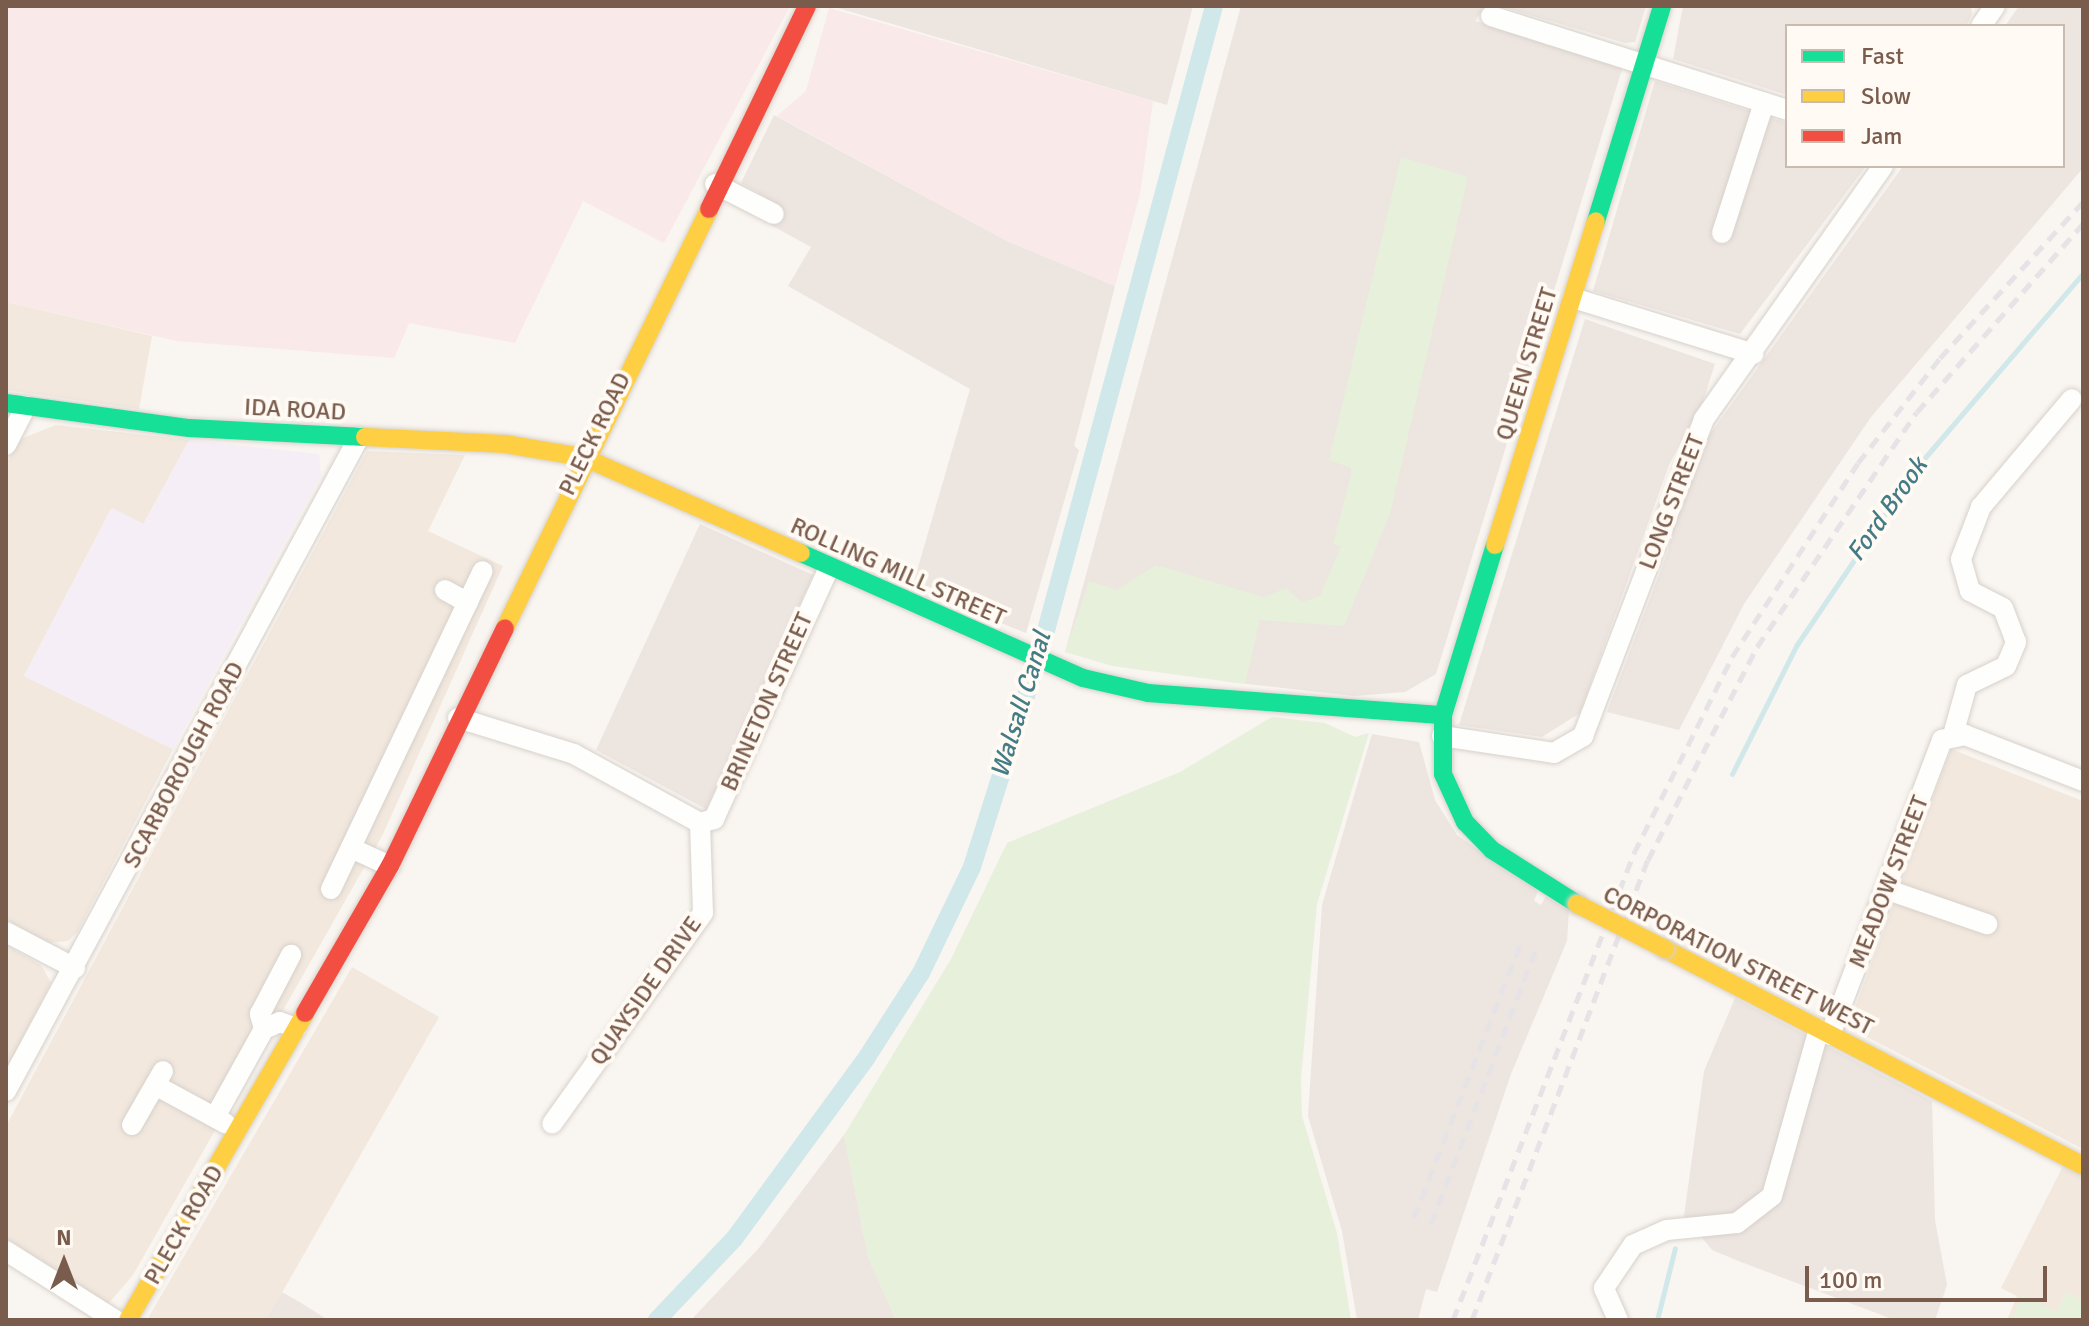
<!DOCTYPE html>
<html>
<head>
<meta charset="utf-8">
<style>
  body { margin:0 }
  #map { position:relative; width:2089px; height:1326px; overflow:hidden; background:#f9f5f0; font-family:Signika,sans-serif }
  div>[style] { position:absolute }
  .residential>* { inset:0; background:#f2e8de }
  .industrial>* { inset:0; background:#ede5e0 }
  .education>* { inset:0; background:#f6eef6 }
  .medical>* { inset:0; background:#fae9e9 }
  .green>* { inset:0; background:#e7f0db }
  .stream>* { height:5px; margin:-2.5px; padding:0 2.5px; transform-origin:2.5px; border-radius:2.5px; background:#d0e8ea }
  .canal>* { height:18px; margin:-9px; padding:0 9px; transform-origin:9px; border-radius:9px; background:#d0e8ea }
  .roads { filter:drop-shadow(0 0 2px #d7d1cb) drop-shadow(0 0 2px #d7d1cb) }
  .street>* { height:20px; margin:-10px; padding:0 10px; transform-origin:10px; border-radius:10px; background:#fefefd }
  .fast>* { height:18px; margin:-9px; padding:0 9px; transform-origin:9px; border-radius:9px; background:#16e098 }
  .slow>* { height:18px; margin:-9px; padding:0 9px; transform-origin:9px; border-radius:9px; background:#ffcf43 }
  .jam>* { height:18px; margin:-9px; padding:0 9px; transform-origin:9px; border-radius:9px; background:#f24e42 }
  .rail>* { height:5px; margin-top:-2.5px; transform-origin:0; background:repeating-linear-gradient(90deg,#e6e3e7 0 12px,transparent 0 20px) }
  .bridges { filter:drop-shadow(0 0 2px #d9d2cb) drop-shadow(0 0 2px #d9d2cb) }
  .slow-bridge>* { height:18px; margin:-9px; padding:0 9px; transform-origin:9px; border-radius:9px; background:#ffcf43 }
  span { translate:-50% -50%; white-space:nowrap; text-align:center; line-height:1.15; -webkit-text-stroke:8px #fffaf3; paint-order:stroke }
  .street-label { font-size:24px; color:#7a5c4d }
  .water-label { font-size:26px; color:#437c86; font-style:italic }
  .frame { position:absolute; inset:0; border:8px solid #7a5c4d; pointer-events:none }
  .legend { position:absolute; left:1785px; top:24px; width:280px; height:144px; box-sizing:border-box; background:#fffaf3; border:2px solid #cabbb1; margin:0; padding:10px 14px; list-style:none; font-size:24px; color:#7a5c4d }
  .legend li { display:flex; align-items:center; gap:16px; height:40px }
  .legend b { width:40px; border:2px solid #cabbb1 }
  .north { position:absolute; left:24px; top:1222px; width:80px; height:80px; -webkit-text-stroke:6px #fffaf3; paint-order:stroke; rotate:0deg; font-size:22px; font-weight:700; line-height:32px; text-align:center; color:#7a5c4d }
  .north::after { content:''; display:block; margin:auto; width:28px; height:36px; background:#7a5c4d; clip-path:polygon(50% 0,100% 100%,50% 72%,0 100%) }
  .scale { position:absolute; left:1805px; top:1266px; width:242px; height:36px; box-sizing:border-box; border:4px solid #7a5c4d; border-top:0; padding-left:10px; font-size:24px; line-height:28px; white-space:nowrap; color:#7a5c4d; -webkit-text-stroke:6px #fffaf3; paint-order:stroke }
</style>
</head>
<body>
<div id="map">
  <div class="residential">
    <i style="clip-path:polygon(6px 302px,152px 336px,139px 409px,6px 390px)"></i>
    <i style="clip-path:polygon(56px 425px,189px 440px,143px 525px,111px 509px,24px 676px,173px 749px,78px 931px,68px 941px,48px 943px,6px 919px,6px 465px,18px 440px)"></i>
    <i style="clip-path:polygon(367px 451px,465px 455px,428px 531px,503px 566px,383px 834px,133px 1275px,108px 1304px,6px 1238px,6px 1126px)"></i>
    <i style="clip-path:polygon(1951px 749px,2083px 801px,2083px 1149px,1848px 1027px)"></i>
    <i style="clip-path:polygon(6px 945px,41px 965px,51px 983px,6px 1069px)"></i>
    <i style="clip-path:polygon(352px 967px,439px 1017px,287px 1284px,265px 1320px,147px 1320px)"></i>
    <i style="clip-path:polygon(2063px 1166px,2083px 1176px,2083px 1320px,2007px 1320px,2017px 1296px,2001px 1288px)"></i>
  </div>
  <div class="industrial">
    <i style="clip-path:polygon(831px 6px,1193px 6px,1167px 105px)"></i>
    <i style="clip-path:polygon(1241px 6px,1485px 6px,1475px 21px,1623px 66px,1436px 674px,1405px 692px,1354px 696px,1230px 682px,1065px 652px)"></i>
    <i style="clip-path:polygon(1499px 6px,1646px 6px,1635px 42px,1625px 43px)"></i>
    <i style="clip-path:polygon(1683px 6px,1971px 6px,1972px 14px,1966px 26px,1787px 26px,1787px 95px,1673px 59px)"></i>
    <i style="clip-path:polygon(2019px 6px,2083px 6px,2083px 168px,1871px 417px,1744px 604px,1679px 730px,1607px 712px,1668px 551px,1690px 462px,1903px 166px,2063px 166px,2063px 26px,2005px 26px)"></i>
    <i style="clip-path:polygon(1655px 81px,1787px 123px,1787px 166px,1866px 166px,1740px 334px,1593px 291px)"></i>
    <i style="clip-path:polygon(774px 115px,1007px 241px,1115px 286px,1074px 446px,1079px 450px,1026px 633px,912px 588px,970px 389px,788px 286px,811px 247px,769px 224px,778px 204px,741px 183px)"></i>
    <i style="clip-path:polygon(1585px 319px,1715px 364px,1703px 401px,1669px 465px,1580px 713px,1542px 737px,1459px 725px)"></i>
    <i style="clip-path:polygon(700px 524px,813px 575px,706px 809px,596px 750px)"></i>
    <i style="clip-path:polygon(1372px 734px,1419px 742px,1435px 800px,1457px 835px,1538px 891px,1534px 901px,1541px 905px,1546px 896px,1569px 910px,1567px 941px,1511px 1074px,1437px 1292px,1426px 1289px,1418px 1320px,1357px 1320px,1342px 1231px,1308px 1116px,1322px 905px)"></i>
    <i style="clip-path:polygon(1735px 998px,1932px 1101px,1935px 1220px,1947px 1285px,1935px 1320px,1895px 1320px,1741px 1262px,1712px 1250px,1684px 1216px,1704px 1071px)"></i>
    <i style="clip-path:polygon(844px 1135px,868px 1257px,896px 1320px,691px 1320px,759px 1248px)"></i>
    <i style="clip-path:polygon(282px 1292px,301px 1303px,328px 1320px,265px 1320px)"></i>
  </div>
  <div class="education">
    <i style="clip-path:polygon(189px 440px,319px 454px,321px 475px,173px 749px,24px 676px,112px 508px,144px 524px)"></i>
  </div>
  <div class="medical">
    <i style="clip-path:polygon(6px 6px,790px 6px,664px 243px,583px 201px,515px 343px,409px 323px,394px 358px,177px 341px,6px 302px)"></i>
    <i style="clip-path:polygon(829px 8px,1153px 101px,1140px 194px,1115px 286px,1007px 241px,777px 116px,806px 91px)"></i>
  </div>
  <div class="green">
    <i style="clip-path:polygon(1401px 157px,1468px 177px,1390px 514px,1344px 626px,1260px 620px,1245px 684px,1112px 666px,1065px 652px,1089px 581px,1117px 590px,1156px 565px,1264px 597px,1286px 588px,1302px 602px,1320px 596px,1341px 546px,1333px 544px,1351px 475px,1351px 468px,1329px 460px)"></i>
    <i style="clip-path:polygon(1272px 717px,1325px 723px,1355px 737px,1369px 733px,1317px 904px,1301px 1078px,1302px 1116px,1337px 1233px,1351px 1320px,896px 1320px,868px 1257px,844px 1135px,951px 959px,1007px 843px,1180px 772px)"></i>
    <i style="clip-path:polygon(2067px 1292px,2083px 1301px,2083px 1320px,2011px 1320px,2023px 1295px,2056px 1312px)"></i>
  </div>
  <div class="stream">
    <i style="left:1732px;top:774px;width:143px;rotate:-63.4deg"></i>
    <i style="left:1796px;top:646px;width:215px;rotate:-56deg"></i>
    <i style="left:1916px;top:468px;width:257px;rotate:-49.4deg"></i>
    <i style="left:1657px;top:1320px;width:74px;rotate:-76deg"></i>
  </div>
  <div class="canal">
    <i style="left:657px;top:1320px;width:112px;rotate:-46.5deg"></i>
    <i style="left:734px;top:1239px;width:225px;rotate:-53.8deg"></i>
    <i style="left:867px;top:1057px;width:100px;rotate:-57.3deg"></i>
    <i style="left:921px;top:973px;width:118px;rotate:-64.3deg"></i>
    <i style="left:972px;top:867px;width:240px;rotate:-72.5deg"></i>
    <i style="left:1044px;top:638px;width:654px;rotate:-74.94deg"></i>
  </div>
  <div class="roads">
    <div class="street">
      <i style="left:1491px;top:16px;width:311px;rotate:17.6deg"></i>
      <i style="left:1981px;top:26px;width:24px;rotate:-55deg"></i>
      <i style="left:715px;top:184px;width:66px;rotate:27deg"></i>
      <i style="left:1722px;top:233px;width:137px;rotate:-72.1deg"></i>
      <i style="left:1573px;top:298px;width:189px;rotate:17.2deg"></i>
      <i style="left:6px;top:445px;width:44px;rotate:-62.9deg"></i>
      <i style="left:445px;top:590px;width:26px;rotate:29deg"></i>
      <i style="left:458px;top:718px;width:121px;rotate:17.2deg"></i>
      <i style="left:574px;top:754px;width:144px;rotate:28.7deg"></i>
      <i style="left:700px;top:823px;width:90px;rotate:88.1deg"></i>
      <i style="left:703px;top:913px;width:259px;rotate:125.6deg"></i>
      <i style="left:1953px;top:735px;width:52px;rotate:-74.4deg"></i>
      <i style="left:1967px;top:685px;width:43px;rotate:-26deg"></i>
      <i style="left:2006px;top:666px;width:26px;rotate:-67deg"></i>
      <i style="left:2016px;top:642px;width:36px;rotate:-111deg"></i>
      <i style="left:2003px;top:608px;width:37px;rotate:-153deg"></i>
      <i style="left:1970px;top:591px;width:33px;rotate:-106deg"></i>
      <i style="left:1961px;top:559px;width:56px;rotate:-69deg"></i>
      <i style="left:1981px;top:507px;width:141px;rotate:-49.9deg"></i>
      <i style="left:1442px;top:736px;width:113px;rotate:8.6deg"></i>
      <i style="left:1554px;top:753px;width:34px;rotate:-30deg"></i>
      <i style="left:1583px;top:736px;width:339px;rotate:-69.1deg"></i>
      <i style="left:1704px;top:419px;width:310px;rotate:-54.7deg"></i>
      <i style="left:700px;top:823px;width:15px;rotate:-16deg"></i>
      <i style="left:714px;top:819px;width:276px;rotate:-65.4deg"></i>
      <i style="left:351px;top:848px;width:43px;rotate:24.8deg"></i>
      <i style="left:331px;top:889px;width:352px;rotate:-64.5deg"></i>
      <i style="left:1888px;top:890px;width:105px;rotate:19deg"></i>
      <i style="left:6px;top:932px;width:78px;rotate:27.6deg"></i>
      <i style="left:264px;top:1029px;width:16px;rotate:-105deg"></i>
      <i style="left:260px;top:1014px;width:67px;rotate:-62.3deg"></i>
      <i style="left:1830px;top:1035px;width:316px;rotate:-69.2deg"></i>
      <i style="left:1942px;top:740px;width:24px;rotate:-12deg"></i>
      <i style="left:1965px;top:735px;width:127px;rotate:21.3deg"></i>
      <i style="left:155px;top:1085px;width:80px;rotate:28.5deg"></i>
      <i style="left:6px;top:1091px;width:743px;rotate:-61.64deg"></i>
      <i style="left:215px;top:1117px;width:101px;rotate:-60.9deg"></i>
      <i style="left:264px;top:1029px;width:17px;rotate:-24deg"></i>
      <i style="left:280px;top:1022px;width:17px;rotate:21deg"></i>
      <i style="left:132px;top:1125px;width:62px;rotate:-60.1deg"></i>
      <i style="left:6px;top:1251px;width:129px;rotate:32.3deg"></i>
      <i style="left:1618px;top:1320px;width:35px;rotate:-114deg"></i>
      <i style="left:1604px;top:1288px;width:52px;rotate:-56deg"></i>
      <i style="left:1633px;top:1245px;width:37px;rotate:-24deg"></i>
      <i style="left:1667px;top:1230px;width:70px;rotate:-5.7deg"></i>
      <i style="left:1737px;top:1223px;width:44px;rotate:-37.6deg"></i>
      <i style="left:1772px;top:1196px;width:173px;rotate:-74.3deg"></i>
    </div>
    <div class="fast">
      <i style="left:1596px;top:221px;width:225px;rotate:-72.9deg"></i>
      <i style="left:6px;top:403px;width:185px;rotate:7.8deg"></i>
      <i style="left:189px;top:428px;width:176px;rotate:2.9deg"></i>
      <i style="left:1495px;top:545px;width:178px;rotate:107deg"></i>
      <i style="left:1443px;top:715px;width:59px;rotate:90deg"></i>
      <i style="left:1443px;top:774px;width:53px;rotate:65.4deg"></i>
      <i style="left:1465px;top:822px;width:39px;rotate:46deg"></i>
      <i style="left:1492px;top:850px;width:101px;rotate:32.4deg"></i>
      <i style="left:801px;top:553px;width:308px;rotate:23.9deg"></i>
      <i style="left:1083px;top:678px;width:67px;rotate:13deg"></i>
      <i style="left:1148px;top:693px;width:296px;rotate:4.3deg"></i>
    </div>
    <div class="slow">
      <i style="left:365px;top:437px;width:140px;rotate:2.9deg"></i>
      <i style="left:505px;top:444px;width:79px;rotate:9.5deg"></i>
      <i style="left:583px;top:457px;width:238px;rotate:23.8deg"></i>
      <i style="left:1495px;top:545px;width:339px;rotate:-72.7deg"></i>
      <i style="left:505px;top:628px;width:466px;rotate:-64deg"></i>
      <i style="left:1665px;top:949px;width:471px;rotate:27.4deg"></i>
      <i style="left:128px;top:1320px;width:354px;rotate:-60deg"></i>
    </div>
    <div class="jam">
      <i style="left:709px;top:209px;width:225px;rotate:-64.2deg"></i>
      <i style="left:305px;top:1013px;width:170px;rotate:-60deg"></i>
      <i style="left:390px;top:866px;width:264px;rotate:-64.2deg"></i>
    </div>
  </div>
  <div class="rail">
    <i style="left:1414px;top:1218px;width:296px;rotate:-68.8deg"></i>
    <i style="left:1431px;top:1224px;width:298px;rotate:-69.1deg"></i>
    <i style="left:1453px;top:1320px;width:501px;rotate:-68.81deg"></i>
    <i style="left:1634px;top:853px;width:219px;rotate:-63.4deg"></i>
    <i style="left:1732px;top:657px;width:231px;rotate:-57deg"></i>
    <i style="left:1858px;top:463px;width:133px;rotate:-52deg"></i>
    <i style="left:1940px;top:358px;width:212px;rotate:-47.5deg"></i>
    <i style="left:1472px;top:1320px;width:493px;rotate:-69.1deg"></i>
    <i style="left:1648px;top:860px;width:239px;rotate:-62.9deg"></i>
    <i style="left:1757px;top:647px;width:284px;rotate:-55.8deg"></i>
    <i style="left:1917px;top:412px;width:251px;rotate:-48.6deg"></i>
  </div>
  <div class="bridges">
    <div class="slow-bridge">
      <i style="left:1577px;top:904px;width:99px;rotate:27.1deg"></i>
    </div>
  </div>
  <div class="street-label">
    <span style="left:1527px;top:364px;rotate:-73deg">QUEEN STREET</span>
    <span style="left:295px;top:410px;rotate:3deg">IDA ROAD</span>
    <span style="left:595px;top:434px;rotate:-64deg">PLECK ROAD</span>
    <span style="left:1672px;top:502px;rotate:-69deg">LONG STREET</span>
    <span style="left:898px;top:572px;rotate:24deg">ROLLING MILL STREET</span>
    <span style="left:767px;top:702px;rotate:-66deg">BRINETON STREET</span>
    <span style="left:184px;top:765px;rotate:-62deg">SCARBOROUGH ROAD</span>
    <span style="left:1889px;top:882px;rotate:-69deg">MEADOW STREET</span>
    <span style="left:1738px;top:961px;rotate:27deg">CORPORATION STREET WEST</span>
    <span style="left:646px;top:991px;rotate:-55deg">QUAYSIDE DRIVE</span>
    <span style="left:184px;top:1225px;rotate:-60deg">PLECK ROAD</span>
  </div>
  <div class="water-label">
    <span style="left:1888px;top:510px;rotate:-55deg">Ford Brook</span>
    <span style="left:1022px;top:705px;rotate:-73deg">Walsall Canal</span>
  </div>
  <div class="frame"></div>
  <ul class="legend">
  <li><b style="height:10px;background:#16e098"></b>Fast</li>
  <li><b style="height:10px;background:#ffcf43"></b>Slow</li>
  <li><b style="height:10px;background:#f24e42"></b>Jam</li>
  </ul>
  <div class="north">N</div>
  <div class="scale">100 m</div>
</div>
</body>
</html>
